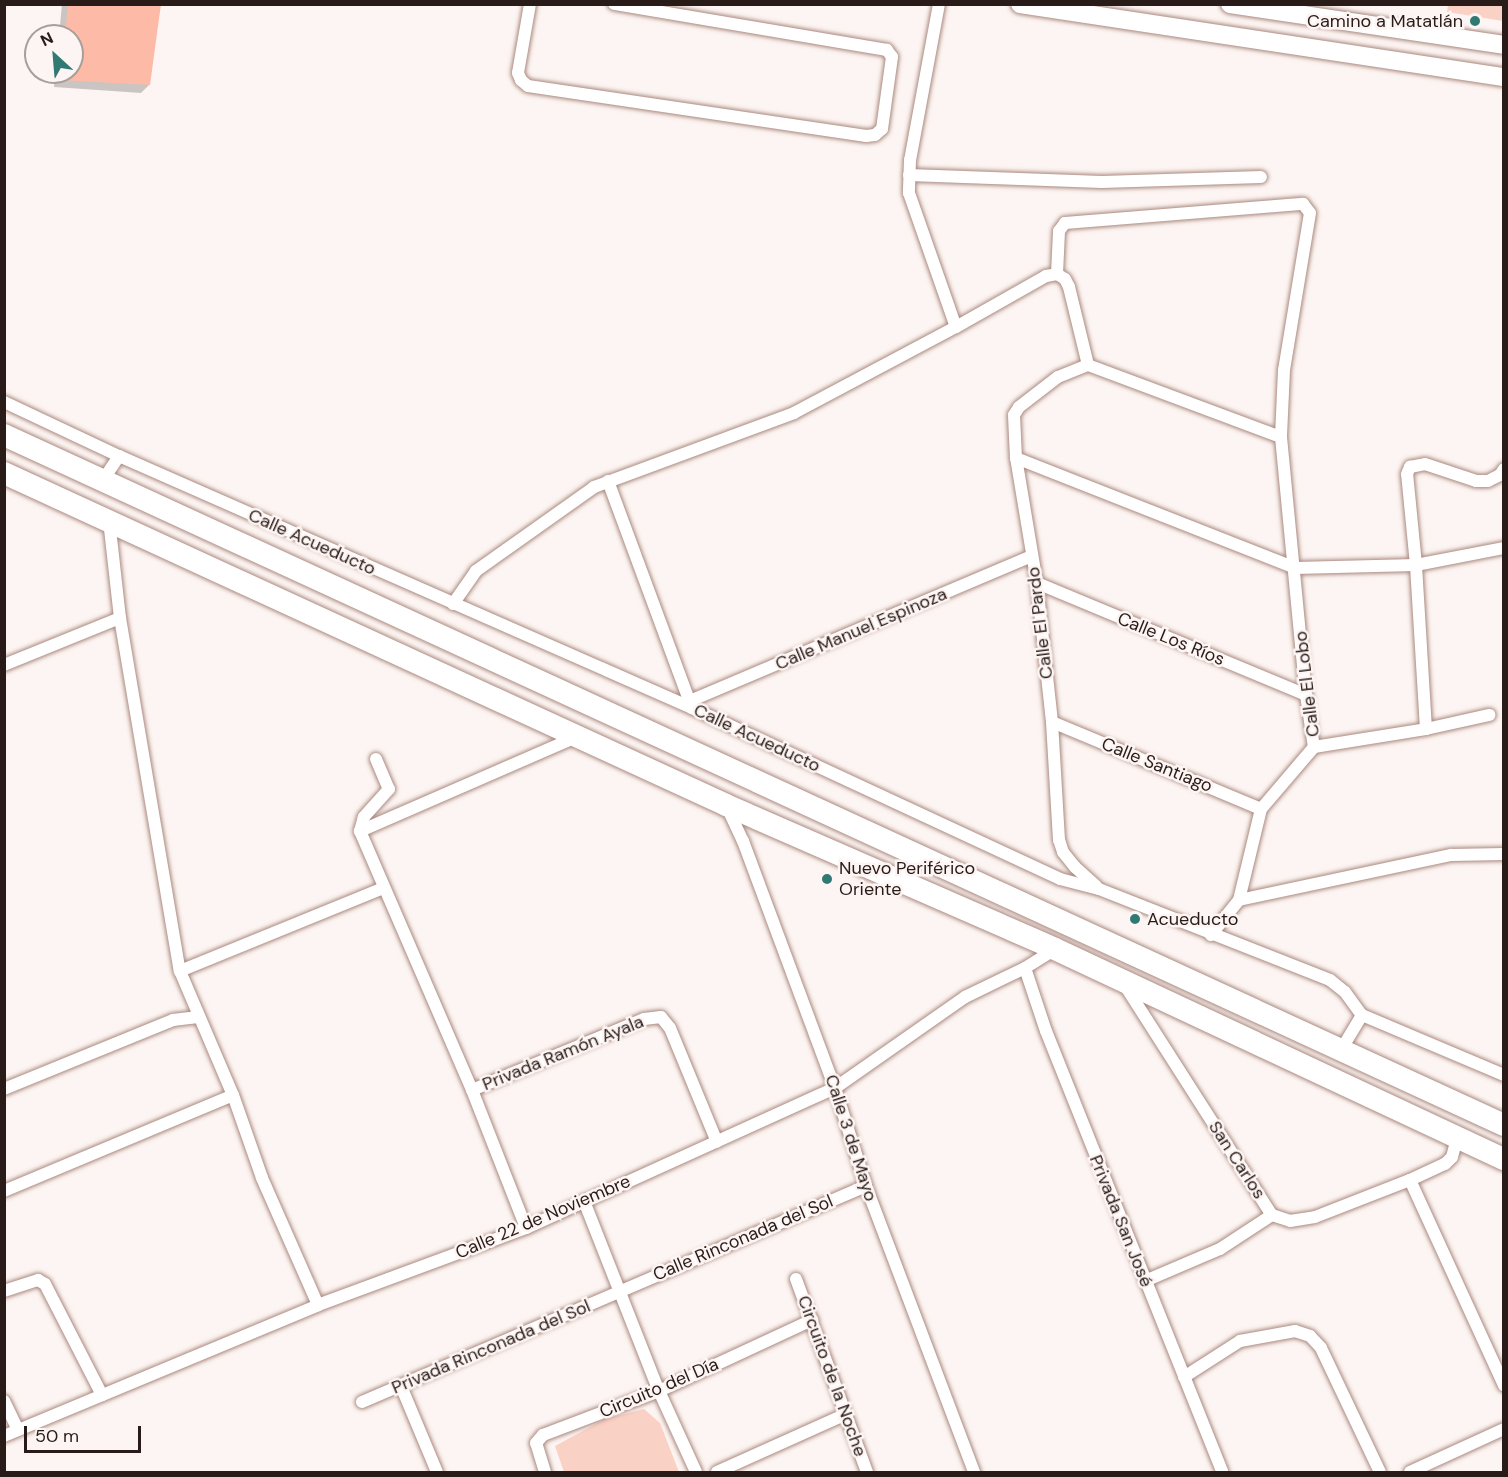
<!DOCTYPE html>
<html>
<head>
<meta charset="utf-8">
<style>
  body { margin:0 }
  #map { position:relative; width:1508px; height:1477px; overflow:hidden; background:#fdf5f3; font-family:"DM Sans",sans-serif }
  div>[style] { position:absolute }
  .green>* { inset:0; background:#fad1c5 }
  .shadow>* { inset:0; background:#0003 }
  .building>* { inset:0; background:#fdbaa6 }
  .roads { filter:drop-shadow(0 0 2px #aa897f) drop-shadow(0 0 2px #aa897f) }
  .street>* { height:12px; margin:-6px; padding:0 6px; transform-origin:6px; border-radius:6px; background:#fff }
  .secondary>* { height:18px; margin:-9px; padding:0 9px; transform-origin:9px; border-radius:9px; background:#fff }
  .highway>* { height:22px; margin:-11px; padding:0 11px; transform-origin:11px; border-radius:11px; background:#fff }
  .dots>* { width:16px; height:16px; translate:-50% -50%; box-sizing:border-box; border:3px solid #fdf5f3; border-radius:50% }
  span { translate:-50% -50%; white-space:nowrap; text-align:center; line-height:1.15; -webkit-text-stroke:5px #fdf5f3; paint-order:stroke }
  .poi-label { font-size:18px; color:#291c18 }
  .right { translate:-100% -50%; text-align:right }
  .left { translate:0 -50%; text-align:left }
  .street-label { font-size:18px; color:#291c18 }
  .frame { position:absolute; inset:0; border:6px solid #291c18; pointer-events:none }
  .north { position:absolute; left:24px; top:24px; width:60px; height:60px; box-sizing:border-box; background:#fdf5f3; border:2px solid #a89e9b; border-radius:50%; rotate:334deg; font-size:16px; font-weight:700; line-height:24px; text-align:center; color:#291c18 }
  .north::after { content:''; display:block; margin:auto; width:21px; height:27px; background:#317973; clip-path:polygon(50% 0,100% 100%,50% 72%,0 100%) }
  .scale { position:absolute; left:24px; top:1426px; width:117px; height:27px; box-sizing:border-box; border:3px solid #291c18; border-top:0; padding-left:8px; font-size:18px; line-height:21px; white-space:nowrap; color:#291c18; -webkit-text-stroke:4px #fdf5f3; paint-order:stroke }
</style>
</head>
<body>
<div id="map">
  <div class="green">
    <i style="clip-path:polygon(1448px 5px,1503px 5px,1503px 21px,1447px 12px)"></i>
    <i style="clip-path:polygon(644px 1409px,660px 1423px,679px 1472px,564px 1472px,555px 1446px,605px 1419px)"></i>
  </div>
  <div class="shadow">
    <i style="clip-path:polygon(62px 4px,160px 4px,149px 85px,141px 93px,54px 87px,55px 72px,72px 72px,72px 36px,59px 36px)"></i>
  </div>
  <div class="building">
    <i style="clip-path:polygon(68px 4px,161px 4px,150px 85px,61px 80px,62px 72px,72px 72px,72px 36px,65px 36px)"></i>
  </div>
  <div class="roads">
    <div class="street">
      <i style="left:530px;top:4px;width:70px;rotate:99.9deg"></i>
      <i style="left:518px;top:73px;width:8px;rotate:67deg"></i>
      <i style="left:521px;top:80px;width:9px;rotate:41deg"></i>
      <i style="left:528px;top:86px;width:342px;rotate:8.4deg"></i>
      <i style="left:866px;top:136px;width:9px;rotate:-6deg"></i>
      <i style="left:875px;top:135px;width:9px;rotate:-41deg"></i>
      <i style="left:882px;top:129px;width:73px;rotate:-82.1deg"></i>
      <i style="left:892px;top:57px;width:9px;rotate:-126deg"></i>
      <i style="left:887px;top:50px;width:277px;rotate:-170.4deg"></i>
      <i style="left:939px;top:4px;width:159px;rotate:100.5deg"></i>
      <i style="left:910px;top:160px;width:33px;rotate:92deg"></i>
      <i style="left:909px;top:193px;width:142px;rotate:70.7deg"></i>
      <i style="left:909px;top:175px;width:193px;rotate:2.1deg"></i>
      <i style="left:1102px;top:182px;width:159px;rotate:-1.8deg"></i>
      <i style="left:1057px;top:274px;width:43px;rotate:-87.3deg"></i>
      <i style="left:1059px;top:231px;width:10px;rotate:-53deg"></i>
      <i style="left:1065px;top:223px;width:239px;rotate:-4.6deg"></i>
      <i style="left:1303px;top:204px;width:11px;rotate:52deg"></i>
      <i style="left:1310px;top:213px;width:159px;rotate:99.4deg"></i>
      <i style="left:1284px;top:370px;width:67px;rotate:92.6deg"></i>
      <i style="left:1281px;top:437px;width:259px;rotate:84.5deg"></i>
      <i style="left:1306px;top:695px;width:53px;rotate:81.3deg"></i>
      <i style="left:1314px;top:747px;width:82px;rotate:130.5deg"></i>
      <i style="left:1261px;top:809px;width:94px;rotate:103.6deg"></i>
      <i style="left:1239px;top:900px;width:45px;rotate:128.7deg"></i>
      <i style="left:4px;top:402px;width:127px;rotate:25.2deg"></i>
      <i style="left:119px;top:456px;width:626px;rotate:23.74deg"></i>
      <i style="left:692px;top:708px;width:406px;rotate:24.9deg"></i>
      <i style="left:1060px;top:879px;width:40px;rotate:14.4deg"></i>
      <i style="left:1099px;top:889px;width:248px;rotate:21.5deg"></i>
      <i style="left:1330px;top:980px;width:19px;rotate:39deg"></i>
      <i style="left:1345px;top:992px;width:29px;rotate:54deg"></i>
      <i style="left:1362px;top:1015px;width:154px;rotate:22.9deg"></i>
      <i style="left:1016px;top:458px;width:300px;rotate:21.5deg"></i>
      <i style="left:1295px;top:568px;width:121px;rotate:-1.4deg"></i>
      <i style="left:1416px;top:565px;width:90px;rotate:-10.9deg"></i>
      <i style="left:103px;top:480px;width:29px;rotate:-56deg"></i>
      <i style="left:608px;top:481px;width:242px;rotate:69.7deg"></i>
      <i style="left:109px;top:520px;width:99px;rotate:83.6deg"></i>
      <i style="left:120px;top:618px;width:358px;rotate:80.4deg"></i>
      <i style="left:180px;top:971px;width:135px;rotate:66.9deg"></i>
      <i style="left:233px;top:1095px;width:88px;rotate:70.7deg"></i>
      <i style="left:262px;top:1178px;width:139px;rotate:66.2deg"></i>
      <i style="left:1037px;top:583px;width:291px;rotate:22.6deg"></i>
      <i style="left:453px;top:604px;width:40px;rotate:-55.1deg"></i>
      <i style="left:476px;top:571px;width:145px;rotate:-35.4deg"></i>
      <i style="left:594px;top:487px;width:213px;rotate:-20.3deg"></i>
      <i style="left:794px;top:413px;width:183px;rotate:-28deg"></i>
      <i style="left:956px;top:327px;width:103px;rotate:-29.5deg"></i>
      <i style="left:1046px;top:276px;width:11px;rotate:-10deg"></i>
      <i style="left:1057px;top:274px;width:9px;rotate:32deg"></i>
      <i style="left:1065px;top:279px;width:9px;rotate:63deg"></i>
      <i style="left:1069px;top:287px;width:80px;rotate:76.3deg"></i>
      <i style="left:4px;top:665px;width:125px;rotate:-22.1deg"></i>
      <i style="left:690px;top:701px;width:371px;rotate:-23deg"></i>
      <i style="left:1052px;top:722px;width:226px;rotate:22.6deg"></i>
      <i style="left:1426px;top:729px;width:164px;rotate:-93.5deg"></i>
      <i style="left:1416px;top:565px;width:91px;rotate:-95.6deg"></i>
      <i style="left:1407px;top:474px;width:8px;rotate:-67deg"></i>
      <i style="left:1410px;top:467px;width:15px;rotate:-11deg"></i>
      <i style="left:1425px;top:464px;width:54px;rotate:18.4deg"></i>
      <i style="left:1476px;top:481px;width:12px"></i>
      <i style="left:1488px;top:481px;width:13px;rotate:-27deg"></i>
      <i style="left:1500px;top:475px;width:7px;rotate:-56deg"></i>
      <i style="left:1314px;top:747px;width:113px;rotate:-9.1deg"></i>
      <i style="left:1426px;top:729px;width:65px;rotate:-12.5deg"></i>
      <i style="left:376px;top:759px;width:33px;rotate:67deg"></i>
      <i style="left:389px;top:789px;width:38px;rotate:132deg"></i>
      <i style="left:364px;top:817px;width:15px;rotate:106deg"></i>
      <i style="left:360px;top:831px;width:282px;rotate:66.6deg"></i>
      <i style="left:472px;top:1090px;width:148px;rotate:68.6deg"></i>
      <i style="left:727px;top:807px;width:38px;rotate:65deg"></i>
      <i style="left:743px;top:841px;width:264px;rotate:69.6deg"></i>
      <i style="left:835px;top:1088px;width:103px;rotate:72.4deg"></i>
      <i style="left:866px;top:1186px;width:306px;rotate:69.3deg"></i>
      <i style="left:360px;top:831px;width:236px;rotate:-23.5deg"></i>
      <i style="left:1096px;top:886px;width:28px;rotate:-138deg"></i>
      <i style="left:1075px;top:867px;width:19px;rotate:-129deg"></i>
      <i style="left:1063px;top:852px;width:13px;rotate:-108deg"></i>
      <i style="left:1059px;top:840px;width:118px;rotate:-93.4deg"></i>
      <i style="left:1052px;top:722px;width:140px;rotate:-96.2deg"></i>
      <i style="left:1037px;top:583px;width:127px;rotate:-99.5deg"></i>
      <i style="left:1016px;top:458px;width:43px;rotate:-92.7deg"></i>
      <i style="left:1014px;top:415px;width:9px;rotate:-58deg"></i>
      <i style="left:1019px;top:407px;width:49px;rotate:-37.6deg"></i>
      <i style="left:1058px;top:377px;width:32px;rotate:-22deg"></i>
      <i style="left:1088px;top:365px;width:206px;rotate:20.5deg"></i>
      <i style="left:1239px;top:900px;width:217px;rotate:-12deg"></i>
      <i style="left:1451px;top:855px;width:53px;rotate:-1.1deg"></i>
      <i style="left:1025px;top:968px;width:66px;rotate:71.6deg"></i>
      <i style="left:1046px;top:1031px;width:475px;rotate:68.2deg"></i>
      <i style="left:180px;top:971px;width:219px;rotate:-22.2deg"></i>
      <i style="left:1124px;top:984px;width:274px;rotate:57.4deg"></i>
      <i style="left:1272px;top:1215px;width:19px;rotate:18deg"></i>
      <i style="left:1290px;top:1221px;width:25px;rotate:-9deg"></i>
      <i style="left:1315px;top:1217px;width:102px;rotate:-21.3deg"></i>
      <i style="left:1410px;top:1180px;width:38px;rotate:-25deg"></i>
      <i style="left:1445px;top:1164px;width:10px;rotate:-45deg"></i>
      <i style="left:1452px;top:1157px;width:20px;rotate:-75deg"></i>
      <i style="left:1341px;top:1050px;width:41px;rotate:-59deg"></i>
      <i style="left:4px;top:1089px;width:183px;rotate:-22.2deg"></i>
      <i style="left:173px;top:1020px;width:25px;rotate:-7deg"></i>
      <i style="left:472px;top:1090px;width:186px;rotate:-22.4deg"></i>
      <i style="left:644px;top:1019px;width:17px;rotate:-7deg"></i>
      <i style="left:661px;top:1017px;width:14px;rotate:51deg"></i>
      <i style="left:670px;top:1028px;width:123px;rotate:67.6deg"></i>
      <i style="left:1410px;top:1180px;width:226px;rotate:65.4deg"></i>
      <i style="left:4px;top:1191px;width:248px;rotate:-22.7deg"></i>
      <i style="left:584px;top:1201px;width:204px;rotate:68.5deg"></i>
      <i style="left:659px;top:1391px;width:89px;rotate:65.4deg"></i>
      <i style="left:796px;top:1279px;width:206px;rotate:69.8deg"></i>
      <i style="left:1145px;top:1281px;width:82px;rotate:-23.1deg"></i>
      <i style="left:1220px;top:1249px;width:62px;rotate:-33.2deg"></i>
      <i style="left:4px;top:1291px;width:36px;rotate:-18deg"></i>
      <i style="left:38px;top:1280px;width:8px;rotate:30deg"></i>
      <i style="left:45px;top:1284px;width:125px;rotate:62.8deg"></i>
      <i style="left:1184px;top:1377px;width:67px;rotate:-32.7deg"></i>
      <i style="left:1240px;top:1341px;width:56px;rotate:-10.3deg"></i>
      <i style="left:1295px;top:1331px;width:16px;rotate:18deg"></i>
      <i style="left:1310px;top:1336px;width:16px;rotate:47deg"></i>
      <i style="left:1321px;top:1348px;width:137px;rotate:64.6deg"></i>
      <i style="left:401px;top:1386px;width:93px;rotate:67.3deg"></i>
      <i style="left:4px;top:1401px;width:32px;rotate:64deg"></i>
      <i style="left:362px;top:1402px;width:548px;rotate:-23.2deg"></i>
      <i style="left:4px;top:1436px;width:340px;rotate:-22.6deg"></i>
      <i style="left:318px;top:1305px;width:222px;rotate:-20.3deg"></i>
      <i style="left:526px;top:1228px;width:339px;rotate:-24.4deg"></i>
      <i style="left:835px;top:1088px;width:159px;rotate:-35deg"></i>
      <i style="left:965px;top:997px;width:67px;rotate:-25.8deg"></i>
      <i style="left:1025px;top:968px;width:36px;rotate:-32deg"></i>
      <i style="left:545px;top:1472px;width:30px;rotate:-107deg"></i>
      <i style="left:536px;top:1443px;width:11px;rotate:-49deg"></i>
      <i style="left:543px;top:1435px;width:124px;rotate:-20.8deg"></i>
      <i style="left:659px;top:1391px;width:169px;rotate:-24.9deg"></i>
      <i style="left:717px;top:1472px;width:141px;rotate:-24.2deg"></i>
      <i style="left:1410px;top:1472px;width:103px;rotate:-24.6deg"></i>
    </div>
    <div class="secondary">
      <i style="left:1020px;top:4px;width:489px;rotate:8.6deg"></i>
      <i style="left:1230px;top:4px;width:277px;rotate:8.5deg"></i>
    </div>
    <div class="highway">
      <i style="left:4px;top:435px;width:1651px;rotate:24.7deg"></i>
      <i style="left:4px;top:473px;width:795px;rotate:24.69deg"></i>
      <i style="left:726px;top:805px;width:359px;rotate:23.6deg"></i>
      <i style="left:1055px;top:949px;width:496px;rotate:25.1deg"></i>
    </div>
  </div>
  <div class="dots">
    <i style="left:1475px;top:21px;background:#317973"></i>
    <i style="left:827px;top:879px;background:#317973"></i>
    <i style="left:1135px;top:919px;background:#317973"></i>
  </div>
  <div class="poi-label">
    <span class="right" style="left:1463px;top:21px">Camino a Matatlán</span>
    <span class="left" style="left:839px;top:879px">Nuevo Periférico<br>Oriente</span>
    <span class="left" style="left:1147px;top:919px">Acueducto</span>
  </div>
  <div class="street-label">
    <span style="left:312px;top:542px;rotate:24deg">Calle Acueducto</span>
    <span style="left:1040px;top:623px;rotate:-97deg">Calle El Pardo</span>
    <span style="left:861px;top:629px;rotate:-23deg">Calle Manuel Espinoza</span>
    <span style="left:1171px;top:639px;rotate:22deg">Calle Los Ríos</span>
    <span style="left:1307px;top:684px;rotate:-97deg">Calle El Lobo</span>
    <span style="left:757px;top:738px;rotate:25deg">Calle Acueducto</span>
    <span style="left:1157px;top:765px;rotate:22deg">Calle Santiago</span>
    <span style="left:563px;top:1053px;rotate:-22deg">Privada Ramón Ayala</span>
    <span style="left:851px;top:1138px;rotate:72deg">Calle 3 de Mayo</span>
    <span style="left:1237px;top:1160px;rotate:57deg">San Carlos</span>
    <span style="left:543px;top:1217px;rotate:-23deg">Calle 22 de Noviembre</span>
    <span style="left:1121px;top:1221px;rotate:68deg">Privada San José</span>
    <span style="left:743px;top:1238px;rotate:-23deg">Calle Rinconada del Sol</span>
    <span style="left:491px;top:1347px;rotate:-23deg">Privada Rinconada del Sol</span>
    <span style="left:832px;top:1376px;rotate:70deg">Circuito de la Noche</span>
    <span style="left:659px;top:1388px;rotate:-23deg">Circuito del Día</span>
  </div>
  <div class="frame"></div>
  <div class="north">N</div>
  <div class="scale">50 m</div>
</div>
</body>
</html>
